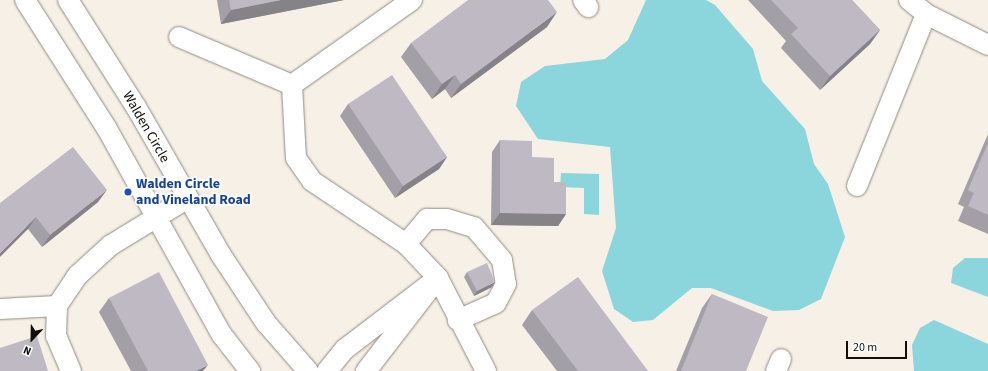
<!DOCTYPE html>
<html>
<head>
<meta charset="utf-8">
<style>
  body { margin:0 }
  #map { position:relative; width:988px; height:371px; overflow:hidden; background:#f6f0e7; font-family:"Source Sans 3",sans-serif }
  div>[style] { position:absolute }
  .water>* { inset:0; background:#8ad6dc }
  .roads { filter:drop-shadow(0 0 1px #908a82) drop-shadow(0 0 1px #908a82) }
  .minor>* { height:20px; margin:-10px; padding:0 10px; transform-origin:10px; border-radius:10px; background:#fff }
  .wall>* { inset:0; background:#a39fa7 }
  .shaded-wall>* { inset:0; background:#858288 }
  .building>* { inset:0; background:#beb9c2 }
  .dots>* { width:11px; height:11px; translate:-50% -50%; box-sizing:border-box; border:2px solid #fefefe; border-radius:50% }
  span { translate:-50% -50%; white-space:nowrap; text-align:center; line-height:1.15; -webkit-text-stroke:3.5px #fefefe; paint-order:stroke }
  .street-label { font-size:14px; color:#110f0c }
  .transit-label { font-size:14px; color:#164399; font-weight:700 }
  .left { translate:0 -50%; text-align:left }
  .north { position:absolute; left:12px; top:319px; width:40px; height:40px; -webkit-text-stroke:3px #fefefe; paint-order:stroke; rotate:202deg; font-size:11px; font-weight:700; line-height:16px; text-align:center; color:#110f0c }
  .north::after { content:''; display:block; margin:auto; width:14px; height:18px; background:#110f0c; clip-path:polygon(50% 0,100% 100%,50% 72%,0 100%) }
  .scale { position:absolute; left:846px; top:341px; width:61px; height:18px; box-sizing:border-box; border:2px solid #110f0c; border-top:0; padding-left:5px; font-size:12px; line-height:14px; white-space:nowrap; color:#110f0c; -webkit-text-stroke:3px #fefefe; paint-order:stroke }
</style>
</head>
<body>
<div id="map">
  <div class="water">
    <i style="clip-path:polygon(646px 0,706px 0,715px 5px,753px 49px,762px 81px,805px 129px,814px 164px,828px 184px,845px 237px,821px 299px,799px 310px,773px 311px,711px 288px,692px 288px,653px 320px,633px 322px,614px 309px,602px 271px,616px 228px,610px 147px,538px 139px,516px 106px,521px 82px,545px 66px,605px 59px,628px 40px)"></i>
    <i style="clip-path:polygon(561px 173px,599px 174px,599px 215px,584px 214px,584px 188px,560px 187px)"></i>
    <i style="clip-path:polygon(965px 258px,988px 258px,988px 297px,951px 283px,953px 268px)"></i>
    <i style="clip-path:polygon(934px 320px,988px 344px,988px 371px,914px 371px,912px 345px,920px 328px)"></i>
  </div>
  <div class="roads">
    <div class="minor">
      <i style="left:25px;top:0;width:151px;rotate:57.5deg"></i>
      <i style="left:106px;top:127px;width:238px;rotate:60.9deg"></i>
      <i style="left:222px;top:335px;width:46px;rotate:52.1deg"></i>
      <i style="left:68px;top:0;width:127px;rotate:57.6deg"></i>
      <i style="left:136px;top:107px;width:171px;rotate:60.1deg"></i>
      <i style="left:221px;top:255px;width:82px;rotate:56.5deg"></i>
      <i style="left:266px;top:323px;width:64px;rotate:48.8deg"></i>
      <i style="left:412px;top:0;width:147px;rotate:144.7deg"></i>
      <i style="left:292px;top:85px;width:73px;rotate:86.9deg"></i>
      <i style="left:296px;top:158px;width:28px;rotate:55deg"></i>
      <i style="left:312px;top:181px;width:113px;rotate:33.8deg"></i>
      <i style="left:406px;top:244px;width:47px;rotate:46.7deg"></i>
      <i style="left:438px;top:278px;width:105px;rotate:62.7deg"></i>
      <i style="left:583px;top:0;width:9px;rotate:54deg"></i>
      <i style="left:909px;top:0;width:22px;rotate:39deg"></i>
      <i style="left:926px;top:14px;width:69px;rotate:26.6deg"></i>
      <i style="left:179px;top:37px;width:123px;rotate:23deg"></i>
      <i style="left:857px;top:186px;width:185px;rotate:-68.1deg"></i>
      <i style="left:406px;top:244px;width:33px;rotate:-50deg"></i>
      <i style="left:427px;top:219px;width:20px"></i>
      <i style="left:447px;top:219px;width:28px;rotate:17deg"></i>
      <i style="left:474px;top:227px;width:43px;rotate:49.7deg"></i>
      <i style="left:502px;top:260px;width:24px;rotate:81deg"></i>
      <i style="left:506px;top:284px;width:21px;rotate:118deg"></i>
      <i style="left:496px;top:303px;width:42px;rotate:155.9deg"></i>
      <i style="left:0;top:309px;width:57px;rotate:-3deg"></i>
      <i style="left:71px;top:371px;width:38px;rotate:-113deg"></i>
      <i style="left:56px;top:336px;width:30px;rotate:-88deg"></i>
      <i style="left:57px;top:306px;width:36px;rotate:-56deg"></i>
      <i style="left:77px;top:276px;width:46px;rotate:-42.4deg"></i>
      <i style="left:111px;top:245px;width:90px;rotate:-31.4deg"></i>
      <i style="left:327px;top:371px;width:28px;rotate:-51deg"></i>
      <i style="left:345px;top:349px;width:117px;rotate:-37.4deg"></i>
      <i style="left:438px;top:278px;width:118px;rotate:127.7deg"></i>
      <i style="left:776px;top:371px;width:13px;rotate:-67deg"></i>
    </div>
  </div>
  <div class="wall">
    <i style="clip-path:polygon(217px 0,344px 0,221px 24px)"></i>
    <i style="clip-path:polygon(748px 0,852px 0,880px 30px,870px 44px,820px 90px,781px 48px,786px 41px)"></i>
    <i style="clip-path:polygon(547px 27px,451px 98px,445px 89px,432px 99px,401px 57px,411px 43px)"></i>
    <i style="clip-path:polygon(348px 104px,447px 157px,439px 169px,395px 198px,340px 116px)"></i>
    <i style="clip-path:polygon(988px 134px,988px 234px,958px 221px,964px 207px,958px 204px)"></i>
    <i style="clip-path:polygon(500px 140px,532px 157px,554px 182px,566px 214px,558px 226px,491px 225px,492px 152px)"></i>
    <i style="clip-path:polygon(98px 202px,42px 247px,28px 229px,0 203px)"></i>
    <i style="clip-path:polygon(467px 272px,492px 287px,474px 296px,464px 277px)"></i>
    <i style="clip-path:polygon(712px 294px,746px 371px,676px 371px,702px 308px)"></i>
    <i style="clip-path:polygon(109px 298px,203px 371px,131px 371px,99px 312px)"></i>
    <i style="clip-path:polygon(532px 310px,648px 371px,557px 371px,522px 325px)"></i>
  </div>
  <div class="shaded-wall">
    <i style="clip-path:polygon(281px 0,344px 0,221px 24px,231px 10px)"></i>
    <i style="clip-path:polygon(557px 12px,547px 27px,451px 98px,461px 84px)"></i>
    <i style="clip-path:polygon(880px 30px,870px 44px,820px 90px,830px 76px)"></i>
    <i style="clip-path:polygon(455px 75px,445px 89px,432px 99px,442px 84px)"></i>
    <i style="clip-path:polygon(447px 157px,439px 169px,395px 198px,403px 186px)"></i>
    <i style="clip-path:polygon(107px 190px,98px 202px,42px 247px,50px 235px)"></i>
    <i style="clip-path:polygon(500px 213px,566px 214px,558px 226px,491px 225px)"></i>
    <i style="clip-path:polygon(36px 217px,28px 229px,0 257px,0 253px)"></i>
    <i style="clip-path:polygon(495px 282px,492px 287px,474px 296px,477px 291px)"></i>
    <i style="clip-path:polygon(208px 365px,203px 371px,196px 371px)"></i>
  </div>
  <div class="building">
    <i style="clip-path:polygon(229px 0,281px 0,231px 10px)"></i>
    <i style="clip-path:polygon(468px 0,548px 0,557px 12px,461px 84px,455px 75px,442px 84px,411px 43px)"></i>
    <i style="clip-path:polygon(771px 0,852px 0,880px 30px,830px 76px,791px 34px,798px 28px)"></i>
    <i style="clip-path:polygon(392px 75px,447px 157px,403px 186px,348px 104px)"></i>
    <i style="clip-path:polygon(500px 140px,532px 141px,532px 157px,554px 158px,554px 182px,566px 182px,566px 214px,500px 213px)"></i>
    <i style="clip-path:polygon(988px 143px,988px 215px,968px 206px,974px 193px,968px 190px)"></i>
    <i style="clip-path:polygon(73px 147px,107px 190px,50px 235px,36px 217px,0 253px,0 203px)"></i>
    <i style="clip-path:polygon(487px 263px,495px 282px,477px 291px,467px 272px)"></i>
    <i style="clip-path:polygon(159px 272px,208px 365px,196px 371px,148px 371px,109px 298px)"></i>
    <i style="clip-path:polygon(578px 277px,648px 371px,578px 371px,532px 310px)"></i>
    <i style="clip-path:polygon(712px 294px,768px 317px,746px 371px,681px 371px)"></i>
    <i style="clip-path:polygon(37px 336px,48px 371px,0 371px,0 348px)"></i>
  </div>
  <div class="dots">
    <i style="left:128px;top:192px;background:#1a4fb4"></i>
  </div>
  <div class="street-label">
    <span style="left:146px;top:127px;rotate:60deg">Walden Circle</span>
  </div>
  <div class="transit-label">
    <span class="left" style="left:136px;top:192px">Walden Circle<br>and Vineland Road</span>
  </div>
  <div class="north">N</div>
  <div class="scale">20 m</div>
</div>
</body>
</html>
